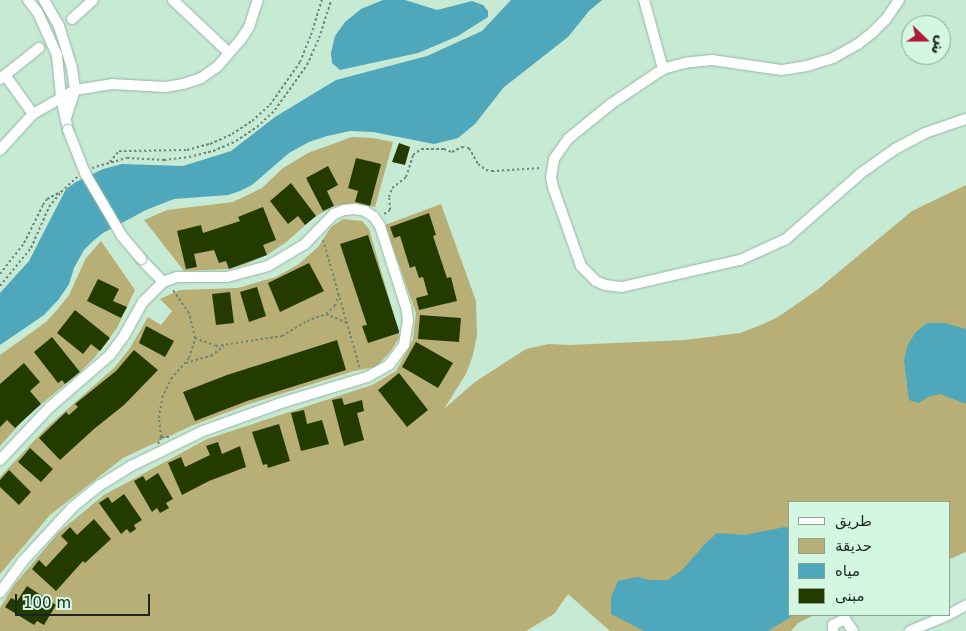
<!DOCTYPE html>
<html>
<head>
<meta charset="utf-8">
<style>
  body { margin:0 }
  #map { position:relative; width:966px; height:631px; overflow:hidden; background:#c6ead4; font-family:"DejaVu Sans",Vazirmatn,sans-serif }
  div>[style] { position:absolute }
  .green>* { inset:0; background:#b7af75 }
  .water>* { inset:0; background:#4fa7bb }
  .building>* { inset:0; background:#243b00 }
  .path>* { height:2px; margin-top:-1px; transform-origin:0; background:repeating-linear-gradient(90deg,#6d8677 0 2.5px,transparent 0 5px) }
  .roads { filter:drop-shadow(0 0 1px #94b6a1) drop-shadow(0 0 1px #94b6a1) }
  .minor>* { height:10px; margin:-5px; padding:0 5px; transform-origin:5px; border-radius:5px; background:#fff }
  .bridges { filter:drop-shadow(0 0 1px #94b6a1) drop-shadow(0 0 1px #94b6a1) }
  .minor-bridge>* { height:10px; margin:-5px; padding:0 5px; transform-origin:5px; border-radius:5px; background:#fff }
  span { translate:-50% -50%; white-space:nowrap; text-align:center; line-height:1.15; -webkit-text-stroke:5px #d3f7e1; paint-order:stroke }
  .legend { position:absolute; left:788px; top:501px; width:162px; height:115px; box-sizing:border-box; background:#d3f7e1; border:1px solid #89a494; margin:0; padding:6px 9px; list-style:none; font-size:15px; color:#1a2820 }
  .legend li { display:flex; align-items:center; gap:10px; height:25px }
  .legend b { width:25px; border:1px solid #89a494 }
  .north { position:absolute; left:901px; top:15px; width:50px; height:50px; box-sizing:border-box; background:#d3f7e1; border:1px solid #89a494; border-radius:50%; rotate:112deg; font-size:14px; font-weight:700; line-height:20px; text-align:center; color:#1a2820 }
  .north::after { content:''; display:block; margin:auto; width:18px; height:22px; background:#ad183b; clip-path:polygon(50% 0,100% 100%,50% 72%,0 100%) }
  .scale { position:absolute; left:15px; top:594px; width:135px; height:22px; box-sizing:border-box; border:2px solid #1a2820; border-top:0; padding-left:6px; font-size:15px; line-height:18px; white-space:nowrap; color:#1a2820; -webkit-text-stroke:4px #d3f7e1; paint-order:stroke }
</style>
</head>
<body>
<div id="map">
  <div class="green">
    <i style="clip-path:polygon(352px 137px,373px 138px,393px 142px,375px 207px,354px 203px,334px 206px,316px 216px,285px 243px,267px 255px,246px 264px,229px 269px,184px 271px,144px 220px,167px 210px,233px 202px,262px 188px,283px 168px,308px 153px)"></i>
    <i style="clip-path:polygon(966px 185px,966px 552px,961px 554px,950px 559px,950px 502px,790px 502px,790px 615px,814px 615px,798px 623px,791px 631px,610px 631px,568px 594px,554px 614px,526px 631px,0 631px,0 608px,14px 585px,59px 532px,104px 495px,207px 439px,372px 385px,396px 371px,413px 340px,416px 313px,385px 225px,441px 204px,476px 301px,477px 335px,473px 355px,466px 374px,444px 409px,475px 382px,526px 349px,549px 344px,569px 345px,685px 340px,740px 333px,761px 325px,778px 317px,817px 290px,912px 211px)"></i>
    <i style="clip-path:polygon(343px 219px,362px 221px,369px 229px,400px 336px,391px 351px,376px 367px,354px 371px,249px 404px,191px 426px,123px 458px,50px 515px,0 574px,0 477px,46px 428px,114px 368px,130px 348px,148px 317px,161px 325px,172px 311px,160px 299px,180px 290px,238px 288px,276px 277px,299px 264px,318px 247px,331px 227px)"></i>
    <i style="clip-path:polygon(101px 241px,135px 290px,117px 328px,95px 357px,80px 372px,27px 416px,0 446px,0 355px,46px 322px,57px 310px,69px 295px,86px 258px)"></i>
  </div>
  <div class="water">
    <i style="clip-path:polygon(383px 0,405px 0,437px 10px,472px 1px,483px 5px,488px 11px,488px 17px,458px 36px,418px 53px,340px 70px,332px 63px,331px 53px,335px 36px,345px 22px,361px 9px)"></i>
    <i style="clip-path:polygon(511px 0,602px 0,589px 11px,568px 37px,504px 87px,475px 124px,458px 138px,434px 144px,373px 132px,350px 131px,327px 136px,309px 142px,289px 153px,252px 185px,240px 191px,228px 195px,174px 199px,146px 210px,103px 233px,93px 241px,84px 250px,74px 268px,69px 284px,59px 299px,44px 315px,0 345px,0 293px,29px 261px,66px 189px,76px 182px,103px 169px,122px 164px,183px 166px,231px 151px,275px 117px,336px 80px,427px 56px,482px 31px)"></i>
    <i style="clip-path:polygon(927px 323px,945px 323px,966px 329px,966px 404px,940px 394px,928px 397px,919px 403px,909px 400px,904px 360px,908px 344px,916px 332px)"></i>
    <i style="clip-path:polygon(785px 527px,790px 529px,790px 615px,794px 615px,768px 631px,644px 631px,611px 614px,611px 597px,618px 581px,637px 577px,651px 580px,668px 580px,682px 570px,705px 544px,717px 533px,744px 535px)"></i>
  </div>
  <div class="building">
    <i style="clip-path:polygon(399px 143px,410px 147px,405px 165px,392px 162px)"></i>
    <i style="clip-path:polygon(356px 158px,381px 164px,370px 206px,355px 202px,358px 191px,348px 188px)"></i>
    <i style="clip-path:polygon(328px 166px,338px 185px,327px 191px,334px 206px,323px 211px,306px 178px)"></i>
    <i style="clip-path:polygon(291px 183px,316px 216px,305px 225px,298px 216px,288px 224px,270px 201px)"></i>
    <i style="clip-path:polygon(263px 207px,276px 240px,263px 245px,267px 255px,229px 269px,226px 261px,219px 263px,214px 250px,194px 254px,197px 267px,186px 269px,177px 231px,201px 225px,203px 233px,240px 221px,238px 217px)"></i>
    <i style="clip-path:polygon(429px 213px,436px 235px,433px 236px,447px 278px,451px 277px,457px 301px,419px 310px,416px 298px,428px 295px,423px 277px,419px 278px,415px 266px,410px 268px,400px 236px,394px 238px,390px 227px)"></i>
    <i style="clip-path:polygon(368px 235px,399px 331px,399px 333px,368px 343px,362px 326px,367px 325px,340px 244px)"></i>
    <i style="clip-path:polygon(309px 263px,324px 291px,280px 312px,268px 283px)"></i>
    <i style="clip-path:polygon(98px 279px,119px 289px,113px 301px,127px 307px,121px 318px,87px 301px)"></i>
    <i style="clip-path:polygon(257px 287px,266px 316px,249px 322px,240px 292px)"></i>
    <i style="clip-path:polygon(230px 292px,234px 323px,216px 325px,212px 294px)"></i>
    <i style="clip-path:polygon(75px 310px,110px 338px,100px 351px,91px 344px,83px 354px,57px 333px)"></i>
    <i style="clip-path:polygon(420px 315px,461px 318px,459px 342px,418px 339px)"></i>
    <i style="clip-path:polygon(146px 326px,174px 341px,165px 357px,139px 343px)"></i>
    <i style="clip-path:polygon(52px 337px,80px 372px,65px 384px,62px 380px,58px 383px,34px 352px)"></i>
    <i style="clip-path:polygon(337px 340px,346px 370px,247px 401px,195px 421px,183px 392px,227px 375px)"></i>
    <i style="clip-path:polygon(416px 342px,453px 363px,438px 388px,402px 367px)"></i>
    <i style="clip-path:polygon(134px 350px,158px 370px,124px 405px,94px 429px,60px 460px,39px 438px,66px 412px,69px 415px,78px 407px,75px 404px,116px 371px)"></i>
    <i style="clip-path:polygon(24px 363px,40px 382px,30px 391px,41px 404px,15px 428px,7px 420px,0 427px,0 384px)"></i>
    <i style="clip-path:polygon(399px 373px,428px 410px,407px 427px,378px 390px)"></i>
    <i style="clip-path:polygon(342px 398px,344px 405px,362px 400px,364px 411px,357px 413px,364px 440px,344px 446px,332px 400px)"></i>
    <i style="clip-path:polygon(304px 410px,307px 424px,322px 420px,329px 444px,301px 451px,291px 413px)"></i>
    <i style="clip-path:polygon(279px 424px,290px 461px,268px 468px,267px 464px,263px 465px,252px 432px)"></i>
    <i style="clip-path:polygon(218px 442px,222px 454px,240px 446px,246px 467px,209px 481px,182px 495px,168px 463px,181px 457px,185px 467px,210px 455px,206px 446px)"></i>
    <i style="clip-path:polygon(30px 448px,53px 469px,41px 482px,18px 462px)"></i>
    <i style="clip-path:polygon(9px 470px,31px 492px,19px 505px,0 487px,0 480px)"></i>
    <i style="clip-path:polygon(158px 473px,173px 499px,166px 503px,169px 508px,160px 513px,157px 508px,152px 512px,134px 481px,143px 476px,146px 481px)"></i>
    <i style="clip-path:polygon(124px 494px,142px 520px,134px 525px,136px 529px,130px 533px,127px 529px,121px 534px,99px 503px,108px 497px,112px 503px)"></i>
    <i style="clip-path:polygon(94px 519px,111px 539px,85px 563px,83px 561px,56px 591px,32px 569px,39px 560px,46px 567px,68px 543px,61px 536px,70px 527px,77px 535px)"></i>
    <i style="clip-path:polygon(27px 586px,56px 605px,44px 625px,37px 621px,34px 625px,5px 607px,11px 598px,17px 601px)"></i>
  </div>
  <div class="path">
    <i style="left:110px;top:162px;width:14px;rotate:-51deg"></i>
    <i style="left:119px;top:151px;width:68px;rotate:-0.8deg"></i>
    <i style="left:187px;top:150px;width:24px;rotate:-15deg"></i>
    <i style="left:210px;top:144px;width:24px;rotate:-24deg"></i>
    <i style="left:232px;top:134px;width:24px;rotate:-33deg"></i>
    <i style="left:252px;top:121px;width:24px;rotate:-42deg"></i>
    <i style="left:270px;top:105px;width:52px;rotate:-55.1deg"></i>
    <i style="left:300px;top:62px;width:29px;rotate:-68deg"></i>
    <i style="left:311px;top:35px;width:37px;rotate:-73deg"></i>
    <i style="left:92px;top:168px;width:36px;rotate:-16deg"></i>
    <i style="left:127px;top:158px;width:37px;rotate:3deg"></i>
    <i style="left:164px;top:160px;width:25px;rotate:-7deg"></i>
    <i style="left:189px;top:157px;width:25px;rotate:-14deg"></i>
    <i style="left:213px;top:151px;width:25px;rotate:-23deg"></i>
    <i style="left:236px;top:141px;width:25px;rotate:-34deg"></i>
    <i style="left:257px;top:127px;width:25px;rotate:-43deg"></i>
    <i style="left:275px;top:110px;width:55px;rotate:-54.6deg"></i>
    <i style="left:307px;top:65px;width:30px;rotate:-66deg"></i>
    <i style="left:319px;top:38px;width:40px;rotate:-72deg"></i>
    <i style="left:384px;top:214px;width:7px;rotate:-34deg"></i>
    <i style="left:390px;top:210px;width:13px;rotate:-94deg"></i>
    <i style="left:389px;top:197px;width:9px;rotate:-72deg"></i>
    <i style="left:392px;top:188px;width:18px;rotate:-38deg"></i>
    <i style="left:406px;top:177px;width:23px;rotate:-72deg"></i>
    <i style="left:413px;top:155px;width:10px;rotate:-37deg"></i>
    <i style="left:421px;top:149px;width:23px"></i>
    <i style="left:444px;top:149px;width:9px;rotate:21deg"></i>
    <i style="left:452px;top:152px;width:11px;rotate:-27deg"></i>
    <i style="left:462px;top:147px;width:7px;rotate:8deg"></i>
    <i style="left:469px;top:148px;width:18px;rotate:61deg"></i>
    <i style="left:478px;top:164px;width:10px;rotate:37deg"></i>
    <i style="left:486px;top:170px;width:6px;rotate:9deg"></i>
    <i style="left:492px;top:171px;width:50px;rotate:-3.4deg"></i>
    <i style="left:323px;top:240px;width:134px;rotate:74deg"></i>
    <i style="left:0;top:274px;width:39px;rotate:-52deg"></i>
    <i style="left:24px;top:243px;width:42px;rotate:-63.4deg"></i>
    <i style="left:43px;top:205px;width:7px;rotate:-56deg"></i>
    <i style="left:47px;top:199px;width:16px;rotate:-27deg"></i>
    <i style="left:0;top:286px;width:49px;rotate:-50.8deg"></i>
    <i style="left:31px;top:248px;width:45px;rotate:-66.3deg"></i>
    <i style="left:49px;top:207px;width:19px;rotate:-51deg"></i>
    <i style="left:61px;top:192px;width:22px;rotate:-43deg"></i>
    <i style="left:326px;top:314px;width:23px;rotate:23deg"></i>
    <i style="left:195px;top:338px;width:22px;rotate:21deg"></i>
    <i style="left:216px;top:346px;width:67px;rotate:-8.6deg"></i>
    <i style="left:282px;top:336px;width:29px;rotate:-31deg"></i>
    <i style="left:307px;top:321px;width:20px;rotate:-20deg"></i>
    <i style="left:326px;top:314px;width:12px;rotate:-42deg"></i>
    <i style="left:335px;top:306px;width:13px;rotate:-72deg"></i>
    <i style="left:186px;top:363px;width:26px;rotate:-16deg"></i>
    <i style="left:211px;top:356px;width:16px;rotate:-38deg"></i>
    <i style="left:161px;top:437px;width:19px;rotate:-96deg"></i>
    <i style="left:159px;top:418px;width:20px;rotate:-81deg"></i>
    <i style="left:162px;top:398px;width:21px;rotate:-65deg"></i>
    <i style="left:171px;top:379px;width:28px;rotate:-49deg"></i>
    <i style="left:189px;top:358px;width:21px;rotate:-73deg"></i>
    <i style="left:195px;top:338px;width:26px;rotate:-103deg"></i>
    <i style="left:189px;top:313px;width:29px;rotate:-125deg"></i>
    <i style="left:158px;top:444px;width:8px;rotate:-67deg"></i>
    <i style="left:161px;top:437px;width:10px"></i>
  </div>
  <div class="roads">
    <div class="minor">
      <i style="left:28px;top:0;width:16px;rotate:52deg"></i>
      <i style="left:38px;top:13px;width:46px;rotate:65.7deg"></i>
      <i style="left:57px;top:55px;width:42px;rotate:84.6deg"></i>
      <i style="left:61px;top:97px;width:34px;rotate:78deg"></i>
      <i style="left:44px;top:0;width:30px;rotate:60deg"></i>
      <i style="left:59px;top:26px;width:44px;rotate:72.8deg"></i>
      <i style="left:72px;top:68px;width:22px;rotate:82deg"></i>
      <i style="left:75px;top:90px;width:29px;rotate:108deg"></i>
      <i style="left:173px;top:0;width:77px;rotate:43.4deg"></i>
      <i style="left:644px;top:0;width:72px;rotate:74.6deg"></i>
      <i style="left:899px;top:0;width:23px;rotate:124deg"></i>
      <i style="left:886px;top:19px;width:20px;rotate:135deg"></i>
      <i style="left:872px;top:33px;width:18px;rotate:142deg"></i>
      <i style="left:858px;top:44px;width:29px;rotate:151deg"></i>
      <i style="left:833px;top:58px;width:27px;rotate:163deg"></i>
      <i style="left:807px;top:66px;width:26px;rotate:171deg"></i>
      <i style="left:781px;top:70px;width:70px;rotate:-171.8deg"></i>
      <i style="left:712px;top:60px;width:27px;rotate:174deg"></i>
      <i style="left:685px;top:63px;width:23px;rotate:165deg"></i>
      <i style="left:663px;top:69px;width:63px;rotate:146.1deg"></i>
      <i style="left:611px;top:104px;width:55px;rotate:140.9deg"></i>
      <i style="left:568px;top:139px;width:24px;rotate:125deg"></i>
      <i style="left:554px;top:159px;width:18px;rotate:99deg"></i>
      <i style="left:551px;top:177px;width:10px;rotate:79deg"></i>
      <i style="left:553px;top:187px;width:84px;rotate:70.5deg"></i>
      <i style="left:581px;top:266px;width:21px;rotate:45deg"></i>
      <i style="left:596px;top:281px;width:10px;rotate:24deg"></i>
      <i style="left:605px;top:285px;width:17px;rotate:7deg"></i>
      <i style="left:622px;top:287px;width:121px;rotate:-12.9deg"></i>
      <i style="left:740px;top:260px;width:51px;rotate:-24.5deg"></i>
      <i style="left:786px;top:239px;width:100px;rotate:-41.3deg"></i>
      <i style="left:861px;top:173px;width:42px;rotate:-35.2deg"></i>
      <i style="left:895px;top:149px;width:34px;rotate:-28deg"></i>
      <i style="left:925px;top:133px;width:43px;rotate:-18.9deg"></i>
      <i style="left:72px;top:19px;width:28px;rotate:-42deg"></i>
      <i style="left:5px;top:75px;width:48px;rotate:54.3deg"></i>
      <i style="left:0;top:79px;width:50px;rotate:-38.5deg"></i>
      <i style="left:0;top:150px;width:49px;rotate:-47.5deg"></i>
      <i style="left:33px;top:114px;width:48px;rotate:-29.7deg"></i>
      <i style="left:75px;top:90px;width:36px;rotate:-9deg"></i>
      <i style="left:111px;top:84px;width:54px;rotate:3.2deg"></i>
      <i style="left:165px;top:87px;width:18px;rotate:-9deg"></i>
      <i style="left:183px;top:84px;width:19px;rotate:-18deg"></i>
      <i style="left:201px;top:78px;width:19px;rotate:-35deg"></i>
      <i style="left:217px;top:67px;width:35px;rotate:-49deg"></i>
      <i style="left:240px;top:41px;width:17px;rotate:-57deg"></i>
      <i style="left:249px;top:27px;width:28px;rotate:-72deg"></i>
      <i style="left:141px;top:259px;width:32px;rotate:46deg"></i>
      <i style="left:0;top:460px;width:73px;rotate:-46.7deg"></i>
      <i style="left:50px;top:407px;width:79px;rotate:-40.9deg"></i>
      <i style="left:110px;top:355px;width:24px;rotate:-54deg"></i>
      <i style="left:124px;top:336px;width:39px;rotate:-61deg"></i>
      <i style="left:143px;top:302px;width:28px;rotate:-45deg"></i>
      <i style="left:163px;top:282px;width:15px;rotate:-20deg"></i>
      <i style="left:177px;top:277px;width:50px"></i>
      <i style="left:227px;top:277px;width:42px;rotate:-15deg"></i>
      <i style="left:268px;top:266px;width:43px;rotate:-30.7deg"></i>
      <i style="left:305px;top:244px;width:42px;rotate:-46deg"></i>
      <i style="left:334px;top:214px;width:11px;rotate:-22deg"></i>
      <i style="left:344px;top:210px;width:11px;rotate:-5deg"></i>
      <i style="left:355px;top:209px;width:10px;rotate:11deg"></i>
      <i style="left:365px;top:211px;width:11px;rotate:34deg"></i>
      <i style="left:374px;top:217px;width:11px;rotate:56deg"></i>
      <i style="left:380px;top:226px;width:85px;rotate:72.2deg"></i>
      <i style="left:406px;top:307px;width:13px;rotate:81deg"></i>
      <i style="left:408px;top:320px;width:25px;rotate:99deg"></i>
      <i style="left:404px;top:345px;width:25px;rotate:127deg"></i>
      <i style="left:389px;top:365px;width:25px;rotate:151deg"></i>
      <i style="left:367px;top:377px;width:87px;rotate:163.2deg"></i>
      <i style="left:284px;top:402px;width:86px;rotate:160.3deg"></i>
      <i style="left:203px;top:431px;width:80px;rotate:154.1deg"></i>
      <i style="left:131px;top:466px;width:36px;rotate:148deg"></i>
      <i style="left:100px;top:485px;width:36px;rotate:141deg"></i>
      <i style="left:72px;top:508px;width:72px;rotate:132.8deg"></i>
      <i style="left:23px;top:561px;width:39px;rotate:126deg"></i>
      <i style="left:950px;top:614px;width:18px;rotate:-29deg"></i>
      <i style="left:833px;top:631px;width:6px;rotate:-90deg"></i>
      <i style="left:833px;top:625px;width:13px;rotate:-27deg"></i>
      <i style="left:845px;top:619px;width:14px;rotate:56deg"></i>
      <i style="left:910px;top:631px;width:41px;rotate:-22.8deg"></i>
    </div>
  </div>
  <div class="bridges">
    <div class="minor-bridge">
      <i style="left:68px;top:130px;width:46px;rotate:68.4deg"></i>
      <i style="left:85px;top:173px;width:73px;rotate:59.6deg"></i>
      <i style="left:122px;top:236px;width:30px;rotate:50deg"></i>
    </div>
  </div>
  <ul class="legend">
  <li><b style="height:6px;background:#fff"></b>طريق</li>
  <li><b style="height:14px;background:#b7af75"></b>حديقة</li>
  <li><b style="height:14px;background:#4fa7bb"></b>مياه</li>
  <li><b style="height:14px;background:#243b00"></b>مبنى</li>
  </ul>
  <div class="north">ش</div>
  <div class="scale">100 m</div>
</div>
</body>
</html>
